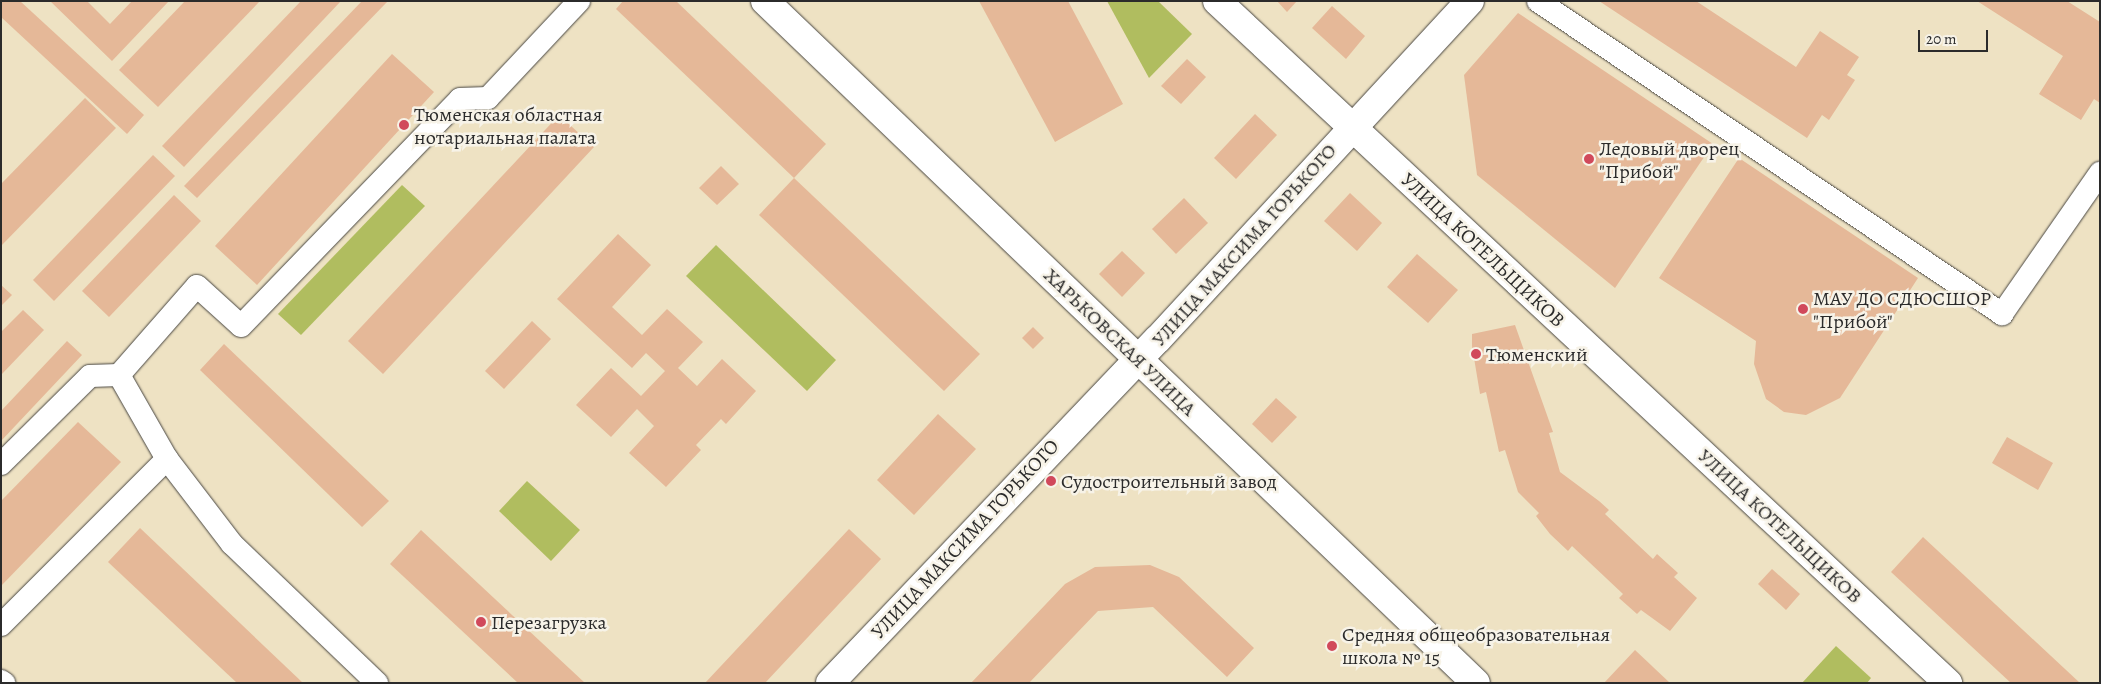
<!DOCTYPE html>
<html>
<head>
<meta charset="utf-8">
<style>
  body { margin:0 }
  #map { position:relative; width:2101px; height:684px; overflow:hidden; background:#eee2c3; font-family:Alegreya,serif }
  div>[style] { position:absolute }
  .green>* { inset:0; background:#b0bd5f }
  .building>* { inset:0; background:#e5b898 }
  .roads { filter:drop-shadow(0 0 1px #484642) drop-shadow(0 0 1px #484642) }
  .minor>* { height:22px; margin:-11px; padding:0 11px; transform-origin:11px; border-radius:11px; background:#fff }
  .tertiary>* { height:28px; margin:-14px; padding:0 14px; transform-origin:14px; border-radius:14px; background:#fff }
  .dots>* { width:14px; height:14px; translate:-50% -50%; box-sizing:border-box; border:2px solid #f7f3e8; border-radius:50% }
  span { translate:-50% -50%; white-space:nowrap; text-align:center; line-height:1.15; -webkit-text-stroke:5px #f7f3e8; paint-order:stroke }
  .poi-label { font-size:20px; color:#2b2b2b }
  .left { translate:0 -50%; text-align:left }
  .street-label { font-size:20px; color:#2b2b2b }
  .frame { position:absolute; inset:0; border:2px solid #2b2b2b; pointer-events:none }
  .scale { position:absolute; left:1918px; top:30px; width:70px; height:22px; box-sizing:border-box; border:2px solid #2b2b2b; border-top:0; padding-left:6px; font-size:15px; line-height:18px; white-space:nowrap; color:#2b2b2b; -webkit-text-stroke:4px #f7f3e8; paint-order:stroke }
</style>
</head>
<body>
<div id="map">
  <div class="green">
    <i style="clip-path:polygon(1107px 1px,1158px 1px,1192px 34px,1149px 78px)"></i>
    <i style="clip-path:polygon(402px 185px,425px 206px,301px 335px,278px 314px)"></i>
    <i style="clip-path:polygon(716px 245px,836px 360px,807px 391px,686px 276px)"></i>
    <i style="clip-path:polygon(527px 481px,580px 530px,551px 561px,499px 511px)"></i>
    <i style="clip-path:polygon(1836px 646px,1871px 678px,1867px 683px,1802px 683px)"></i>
  </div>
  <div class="building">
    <i style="clip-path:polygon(1px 1px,20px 1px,144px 115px,127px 134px,1px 17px)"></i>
    <i style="clip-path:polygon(50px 1px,87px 1px,110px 24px,132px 1px,169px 1px,112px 61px)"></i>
    <i style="clip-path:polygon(185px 1px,260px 1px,158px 107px,119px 70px)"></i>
    <i style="clip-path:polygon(301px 1px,341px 1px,184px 167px,162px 146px)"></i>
    <i style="clip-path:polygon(362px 1px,388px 1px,197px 198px,184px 186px)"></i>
    <i style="clip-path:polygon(623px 1px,676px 1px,826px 144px,794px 178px,616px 9px)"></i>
    <i style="clip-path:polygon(979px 1px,1068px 1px,1123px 104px,1055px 142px)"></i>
    <i style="clip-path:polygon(1277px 1px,1297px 1px,1287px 12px)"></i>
    <i style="clip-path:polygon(1599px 1px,1696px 1px,1796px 67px,1820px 31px,1859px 57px,1847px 75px,1855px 80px,1829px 120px,1822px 115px,1807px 138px)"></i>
    <i style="clip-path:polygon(1977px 1px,2067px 1px,2100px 22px,2100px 103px,2094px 99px,2081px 120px,2039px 94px,2063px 56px)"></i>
    <i style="clip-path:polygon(1332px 6px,1365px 36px,1346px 59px,1312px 28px)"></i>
    <i style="clip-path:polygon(1518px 13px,1713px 144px,1615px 288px,1477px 175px,1464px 75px)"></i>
    <i style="clip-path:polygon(392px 54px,434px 92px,257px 285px,215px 246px)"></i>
    <i style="clip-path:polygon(1187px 59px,1206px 77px,1181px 104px,1161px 86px)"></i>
    <i style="clip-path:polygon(85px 98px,116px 128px,1px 246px,1px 184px)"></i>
    <i style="clip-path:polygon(1255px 114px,1277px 135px,1236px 179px,1214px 158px)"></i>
    <i style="clip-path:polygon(559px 115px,594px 147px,383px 374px,348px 341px)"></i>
    <i style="clip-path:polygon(153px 155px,175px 176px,54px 301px,33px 280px)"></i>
    <i style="clip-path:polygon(1739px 158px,1918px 278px,1840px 398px,1806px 415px,1784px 412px,1766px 399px,1754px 364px,1756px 341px,1659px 278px)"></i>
    <i style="clip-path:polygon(721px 166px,739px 184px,717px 205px,699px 188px)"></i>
    <i style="clip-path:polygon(794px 178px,980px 354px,944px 391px,759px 215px)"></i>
    <i style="clip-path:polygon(1350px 193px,1382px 223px,1357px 251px,1324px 221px)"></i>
    <i style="clip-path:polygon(174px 195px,201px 221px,109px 317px,82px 291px)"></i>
    <i style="clip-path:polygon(1184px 198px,1208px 223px,1176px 254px,1152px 229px)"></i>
    <i style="clip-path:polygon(618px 234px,651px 265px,612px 307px,642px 335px,667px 309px,703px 342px,678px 368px,697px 386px,722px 359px,756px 391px,726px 424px,721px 419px,696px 445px,701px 450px,666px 487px,629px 453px,654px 426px,637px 409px,611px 437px,576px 405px,611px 368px,641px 396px,665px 371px,646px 353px,632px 368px,557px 299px)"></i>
    <i style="clip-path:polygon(1122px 251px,1145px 273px,1122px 297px,1099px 274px)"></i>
    <i style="clip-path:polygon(1417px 254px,1458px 290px,1428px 323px,1387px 287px)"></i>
    <i style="clip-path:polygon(1px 285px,12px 295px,1px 306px)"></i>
    <i style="clip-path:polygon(23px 310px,44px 330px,1px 375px,1px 332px)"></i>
    <i style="clip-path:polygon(532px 321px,551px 339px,504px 389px,485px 371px)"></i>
    <i style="clip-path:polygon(1515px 325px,1553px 432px,1549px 433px,1560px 472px,1599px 501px,1609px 510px,1605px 514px,1653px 559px,1657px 554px,1678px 573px,1674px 577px,1697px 598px,1670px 631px,1641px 610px,1637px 614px,1619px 598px,1623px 594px,1572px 546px,1568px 551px,1550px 534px,1536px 516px,1539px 513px,1518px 492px,1505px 450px,1499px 452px,1486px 392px,1480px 394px,1472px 346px,1472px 334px)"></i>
    <i style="clip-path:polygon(1033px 327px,1044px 338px,1033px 349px,1022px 338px)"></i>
    <i style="clip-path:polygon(67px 341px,82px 355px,1px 441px,1px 411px)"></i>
    <i style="clip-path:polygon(224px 344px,389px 501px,362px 527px,200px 370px)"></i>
    <i style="clip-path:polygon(1276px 398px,1297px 417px,1272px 443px,1252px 424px)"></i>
    <i style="clip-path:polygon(938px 414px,976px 449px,914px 515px,877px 480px)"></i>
    <i style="clip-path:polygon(78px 422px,121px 462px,1px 586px,1px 501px)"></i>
    <i style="clip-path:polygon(2007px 437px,2053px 463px,2038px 490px,1992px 463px)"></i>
    <i style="clip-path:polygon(140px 528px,303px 683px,237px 683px,108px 562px)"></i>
    <i style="clip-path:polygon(849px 529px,881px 559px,765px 683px,705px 683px)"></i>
    <i style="clip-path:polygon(421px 530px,585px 683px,518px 683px,390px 564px)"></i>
    <i style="clip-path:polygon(1923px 537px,2080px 683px,2011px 683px,1891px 572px)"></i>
    <i style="clip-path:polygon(1150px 565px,1179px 577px,1254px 648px,1227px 677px,1153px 607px,1098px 611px,1029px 683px,971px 683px,1065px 584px,1095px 567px)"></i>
    <i style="clip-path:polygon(1772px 569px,1800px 594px,1786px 610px,1758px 584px)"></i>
    <i style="clip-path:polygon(1635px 650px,1670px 683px,1604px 683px)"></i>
  </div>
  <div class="roads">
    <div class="minor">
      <i style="left:1538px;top:1px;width:560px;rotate:34deg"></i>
      <i style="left:2002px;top:314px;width:172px;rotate:-55.2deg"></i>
      <i style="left:119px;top:375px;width:97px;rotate:60.3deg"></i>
      <i style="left:167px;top:459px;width:107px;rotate:52.6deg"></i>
      <i style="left:232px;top:544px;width:201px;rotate:43.8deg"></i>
      <i style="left:1px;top:464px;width:125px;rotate:-44.7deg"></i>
      <i style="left:90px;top:376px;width:29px;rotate:-2deg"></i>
      <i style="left:119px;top:375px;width:118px;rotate:-48.8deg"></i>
      <i style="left:197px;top:286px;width:59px;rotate:42.3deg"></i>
      <i style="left:241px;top:326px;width:315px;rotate:-46deg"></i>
      <i style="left:460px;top:99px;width:28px;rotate:-2deg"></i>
      <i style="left:488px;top:98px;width:133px;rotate:-46.8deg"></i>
      <i style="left:1px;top:625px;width:235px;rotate:-45deg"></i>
      <i style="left:1px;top:681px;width:4px;rotate:34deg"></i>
    </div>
    <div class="tertiary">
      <i style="left:765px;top:1px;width:985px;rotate:43.81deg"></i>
      <i style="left:1217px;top:1px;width:1000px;rotate:43.01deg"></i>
      <i style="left:830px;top:683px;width:475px;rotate:-46.4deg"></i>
      <i style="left:1158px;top:339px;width:460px;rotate:-47.3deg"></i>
    </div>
  </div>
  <div class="dots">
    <i style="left:404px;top:125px;background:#d1495b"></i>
    <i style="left:1589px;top:159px;background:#d1495b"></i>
    <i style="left:1803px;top:309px;background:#d1495b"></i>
    <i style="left:1476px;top:354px;background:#d1495b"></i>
    <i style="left:1051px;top:481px;background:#d1495b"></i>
    <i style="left:481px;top:622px;background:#d1495b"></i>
    <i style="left:1332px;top:646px;background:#d1495b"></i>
  </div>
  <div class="poi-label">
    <span class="left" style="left:414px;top:126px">Тюменская областная<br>нотариальная палата</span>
    <span class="left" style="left:1599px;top:160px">Ледовый дворец<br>"Прибой"</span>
    <span class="left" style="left:1813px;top:310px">МАУ ДО СДЮСШОР<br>"Прибой"</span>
    <span class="left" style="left:1486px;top:354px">Тюменский</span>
    <span class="left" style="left:1061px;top:481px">Судостроительный завод</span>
    <span class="left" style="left:491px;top:622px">Перезагрузка</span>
    <span class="left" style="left:1342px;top:646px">Средняя общеобразовательная<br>школа № 15</span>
  </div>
  <div class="street-label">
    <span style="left:1244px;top:245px;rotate:-48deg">УЛИЦА МАКСИМА ГОРЬКОГО</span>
    <span style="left:1483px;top:250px;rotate:43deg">УЛИЦА КОТЕЛЬЩИКОВ</span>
    <span style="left:1120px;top:342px;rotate:44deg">ХАРЬКОВСКАЯ УЛИЦА</span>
    <span style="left:1780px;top:526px;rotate:43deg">УЛИЦА КОТЕЛЬЩИКОВ</span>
    <span style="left:965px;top:539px;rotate:-47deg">УЛИЦА МАКСИМА ГОРЬКОГО</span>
  </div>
  <div class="frame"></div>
  <div class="scale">20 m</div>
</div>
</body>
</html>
